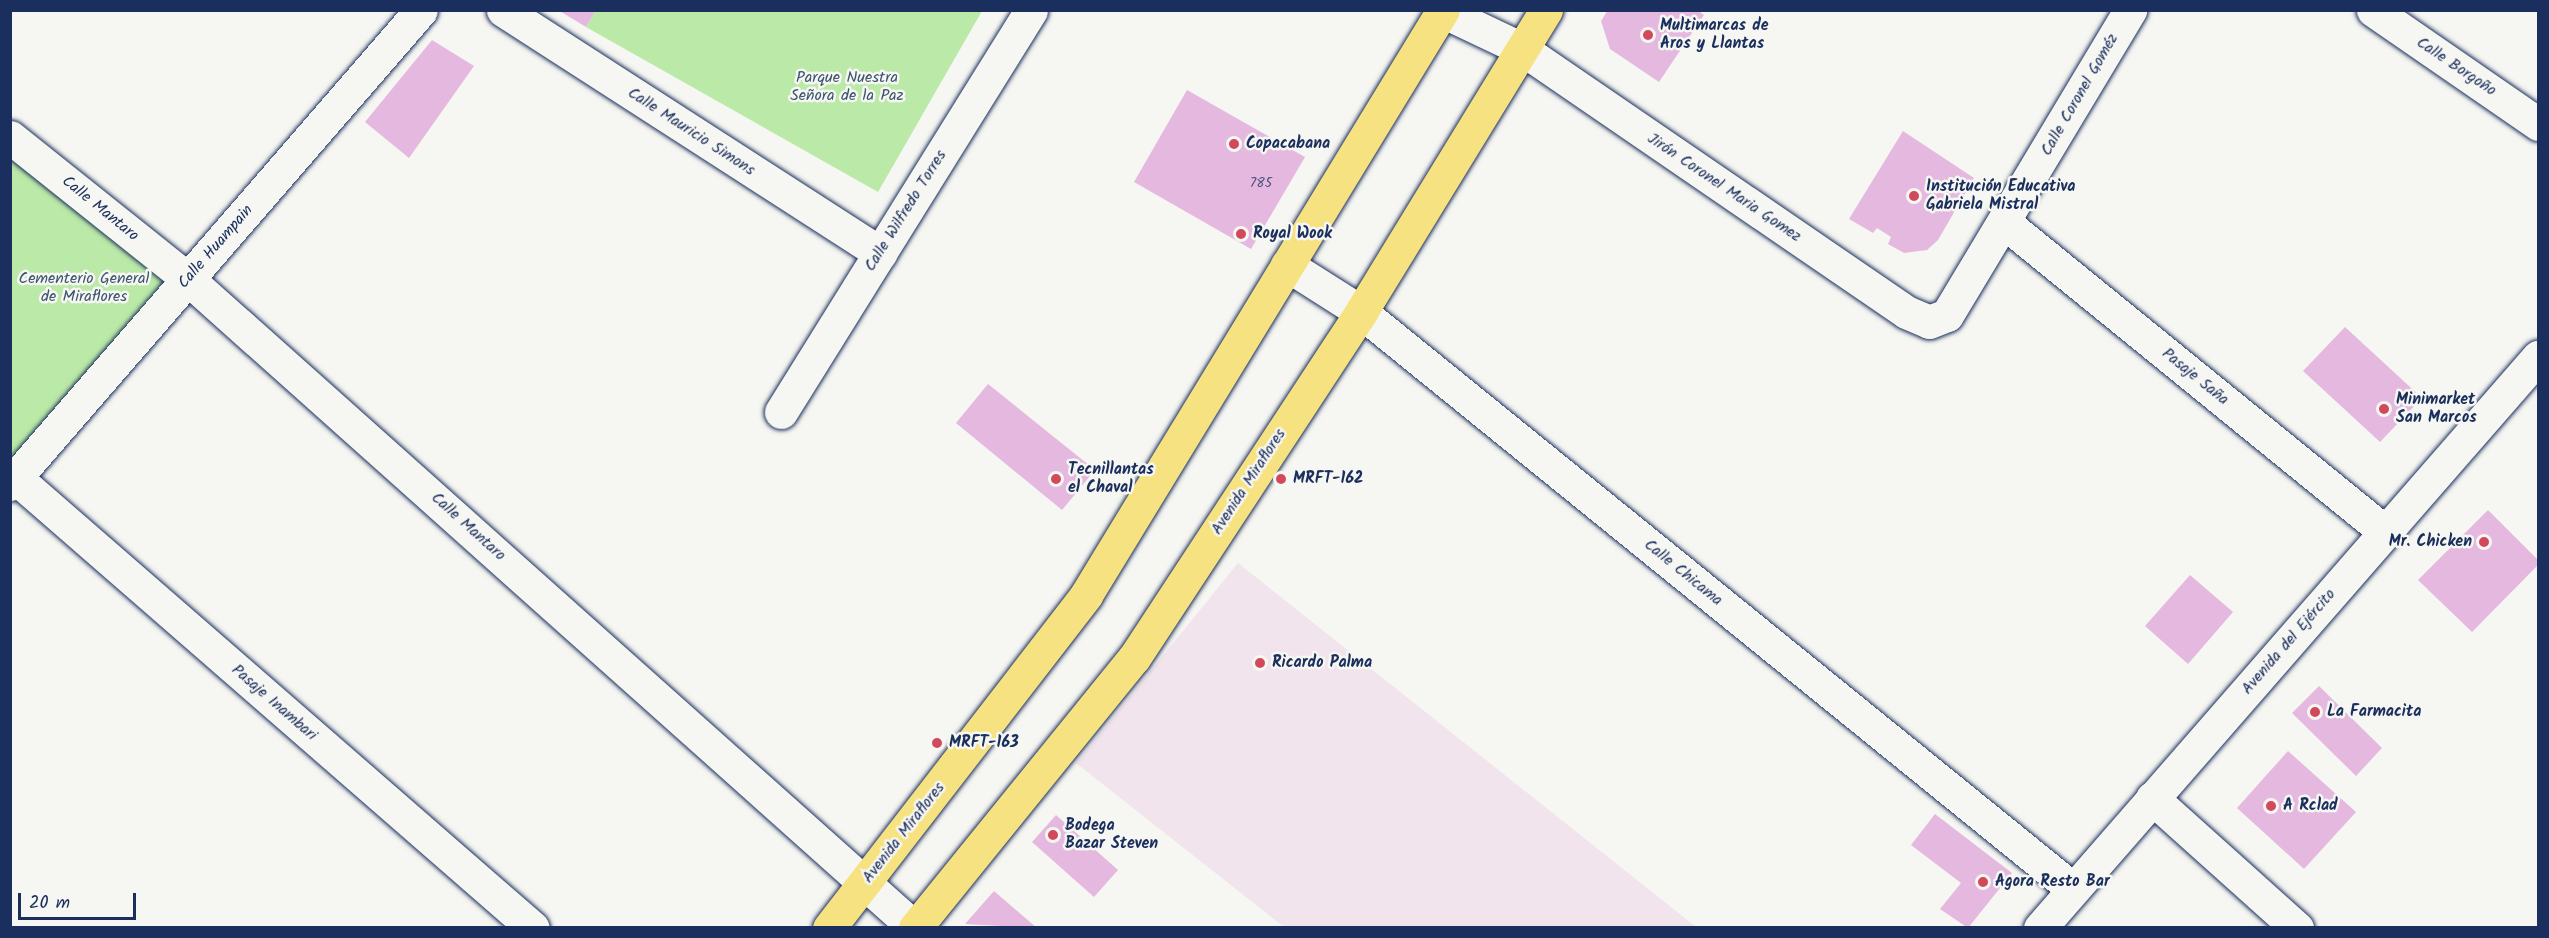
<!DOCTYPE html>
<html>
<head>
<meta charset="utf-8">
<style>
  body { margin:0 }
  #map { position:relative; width:2549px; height:938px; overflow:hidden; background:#f6f6f2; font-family:Kalam,sans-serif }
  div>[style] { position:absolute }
  .built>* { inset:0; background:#f1e4ec }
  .green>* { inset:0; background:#bbe9a7 }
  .building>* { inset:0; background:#e5b9df }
  .roads { filter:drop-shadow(0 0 2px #1b2f5e) drop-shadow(0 0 2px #1b2f5e) }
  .minor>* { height:33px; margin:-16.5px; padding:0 16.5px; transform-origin:16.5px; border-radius:16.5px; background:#f6f6f2 }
  .major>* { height:33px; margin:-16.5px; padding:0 16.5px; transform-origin:16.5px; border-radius:16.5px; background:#f7e281 }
  .dots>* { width:16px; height:16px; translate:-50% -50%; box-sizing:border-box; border:3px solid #f6f6f2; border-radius:50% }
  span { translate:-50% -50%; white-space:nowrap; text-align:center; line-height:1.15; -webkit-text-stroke:5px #f6f6f2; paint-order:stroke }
  .number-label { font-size:14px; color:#4e527e }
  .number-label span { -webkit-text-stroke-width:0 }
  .poi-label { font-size:16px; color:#1b2f5e; font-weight:700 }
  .left { translate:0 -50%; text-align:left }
  .right { translate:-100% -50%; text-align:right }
  .street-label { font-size:16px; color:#1b2f5e }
  .park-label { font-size:16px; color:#3b546d }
  .frame { position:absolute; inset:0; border:12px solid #1b2f5e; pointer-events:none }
  .scale { position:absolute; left:18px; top:893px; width:118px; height:27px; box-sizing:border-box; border:3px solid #1b2f5e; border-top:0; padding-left:8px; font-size:18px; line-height:21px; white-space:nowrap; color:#1b2f5e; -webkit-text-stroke:4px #f6f6f2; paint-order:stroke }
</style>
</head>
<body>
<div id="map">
  <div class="built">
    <i style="clip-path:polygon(1238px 563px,1696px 927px,1284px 927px,1076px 763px)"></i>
  </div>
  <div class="green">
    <i style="clip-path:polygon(596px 10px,982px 11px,878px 192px,586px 27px)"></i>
    <i style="clip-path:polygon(11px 137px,188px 279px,11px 484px)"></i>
  </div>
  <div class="building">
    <i style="clip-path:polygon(558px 10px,596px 10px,586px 27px)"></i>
    <i style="clip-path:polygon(1608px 10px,1697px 10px,1704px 15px,1659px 82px,1610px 49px,1601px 21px)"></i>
    <i style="clip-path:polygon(432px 40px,474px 66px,409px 158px,365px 122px)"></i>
    <i style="clip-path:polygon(1187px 90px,1305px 157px,1251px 249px,1134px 182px)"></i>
    <i style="clip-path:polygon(1903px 131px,1974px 178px,1938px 240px,1927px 250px,1904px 253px,1888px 244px,1891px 237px,1877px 228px,1873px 233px,1849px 219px)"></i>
    <i style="clip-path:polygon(2345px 327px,2422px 398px,2380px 442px,2303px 371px)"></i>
    <i style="clip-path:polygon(988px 384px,1095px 470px,1062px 510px,956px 423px)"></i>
    <i style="clip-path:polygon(2488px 510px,2538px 560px,2538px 565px,2472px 632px,2418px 580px)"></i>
    <i style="clip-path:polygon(2190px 575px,2233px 612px,2188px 664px,2145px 626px)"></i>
    <i style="clip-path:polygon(2319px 686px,2382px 748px,2356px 776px,2292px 713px)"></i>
    <i style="clip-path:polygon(2288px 751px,2356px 812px,2304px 869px,2237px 808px)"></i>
    <i style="clip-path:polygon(1935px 814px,2012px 873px,1968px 928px,1940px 909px,1961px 883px,1911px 845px)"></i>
    <i style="clip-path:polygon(1056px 815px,1118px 870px,1094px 897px,1032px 842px)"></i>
    <i style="clip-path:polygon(994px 891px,1037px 928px,965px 924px)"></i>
  </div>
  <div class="roads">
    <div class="minor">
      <i style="left:503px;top:10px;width:449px;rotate:32.8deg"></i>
      <i style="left:1440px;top:10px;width:91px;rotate:25.4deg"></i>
      <i style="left:1522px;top:49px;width:465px;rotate:34.4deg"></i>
      <i style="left:1906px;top:312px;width:25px;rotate:23deg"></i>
      <i style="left:1929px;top:322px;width:19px;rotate:-21deg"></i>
      <i style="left:1947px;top:315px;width:356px;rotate:-59deg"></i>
      <i style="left:2373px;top:10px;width:201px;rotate:34.6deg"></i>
      <i style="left:10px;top:137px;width:228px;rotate:38.6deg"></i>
      <i style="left:188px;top:279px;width:975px;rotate:41.76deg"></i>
      <i style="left:2005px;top:223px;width:490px;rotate:39.1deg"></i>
      <i style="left:1287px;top:265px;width:88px;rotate:32.4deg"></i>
      <i style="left:1361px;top:312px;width:916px;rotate:39.02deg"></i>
      <i style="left:781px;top:412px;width:473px;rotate:-58.1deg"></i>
      <i style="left:16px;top:478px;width:685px;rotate:41.04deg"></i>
      <i style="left:10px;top:484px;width:627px;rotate:-49.07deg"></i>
      <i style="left:2152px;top:798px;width:195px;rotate:41.9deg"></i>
      <i style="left:2040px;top:928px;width:758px;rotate:-48.91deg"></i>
    </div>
    <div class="major">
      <i style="left:829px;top:928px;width:421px;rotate:-52.3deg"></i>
      <i style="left:1086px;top:595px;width:685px;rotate:-58.61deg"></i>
      <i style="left:915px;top:928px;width:348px;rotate:-51deg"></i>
      <i style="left:1134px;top:658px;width:414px;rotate:-56.7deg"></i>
      <i style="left:1361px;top:312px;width:354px;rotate:-58.5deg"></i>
    </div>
  </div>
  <div class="dots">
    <i style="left:1648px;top:35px;background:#d1495b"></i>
    <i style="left:1234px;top:144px;background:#d1495b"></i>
    <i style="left:1914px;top:196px;background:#d1495b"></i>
    <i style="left:1241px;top:234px;background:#d1495b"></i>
    <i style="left:2384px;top:409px;background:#d1495b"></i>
    <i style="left:1056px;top:479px;background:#d1495b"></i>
    <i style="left:1281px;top:479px;background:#d1495b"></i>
    <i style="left:2484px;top:542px;background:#d1495b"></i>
    <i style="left:1260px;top:663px;background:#d1495b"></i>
    <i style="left:2315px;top:712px;background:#d1495b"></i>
    <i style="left:937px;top:743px;background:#d1495b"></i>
    <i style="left:2271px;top:806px;background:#d1495b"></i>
    <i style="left:1053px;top:835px;background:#d1495b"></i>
    <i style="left:1983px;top:882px;background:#d1495b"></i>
  </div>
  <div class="number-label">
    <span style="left:1261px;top:183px">785</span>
  </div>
  <div class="poi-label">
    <span class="left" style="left:1660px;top:35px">Multimarcas de<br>Aros y Llantas</span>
    <span class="left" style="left:1246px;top:144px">Copacabana</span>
    <span class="left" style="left:1926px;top:196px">Institución Educativa<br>Gabriela Mistral</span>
    <span class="left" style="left:1253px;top:234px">Royal Wook</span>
    <span class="left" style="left:2396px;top:409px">Minimarket<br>San Marcos</span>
    <span class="left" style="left:1068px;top:479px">Tecnillantas<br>el Chaval</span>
    <span class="left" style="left:1293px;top:479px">MRFT-162</span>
    <span class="right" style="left:2472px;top:542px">Mr. Chicken</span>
    <span class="left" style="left:1272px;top:663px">Ricardo Palma</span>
    <span class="left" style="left:2327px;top:712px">La Farmacita</span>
    <span class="left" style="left:949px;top:743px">MRFT-163</span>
    <span class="left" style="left:2283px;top:806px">A Rclad</span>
    <span class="left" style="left:1065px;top:835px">Bodega<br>Bazar Steven</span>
    <span class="left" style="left:1995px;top:882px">Agora Resto Bar</span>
  </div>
  <div class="street-label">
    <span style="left:2456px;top:67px;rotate:34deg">Calle Borgoño</span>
    <span style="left:2080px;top:95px;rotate:-60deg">Calle Coronel Goméz</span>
    <span style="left:691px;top:132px;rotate:33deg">Calle Mauricio Simons</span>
    <span style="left:1724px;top:188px;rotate:34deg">Jirón Coronel Maria Gomez</span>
    <span style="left:100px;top:209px;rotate:39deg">Calle Mantaro</span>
    <span style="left:906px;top:211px;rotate:-58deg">Calle Wilfredo Torres</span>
    <span style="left:216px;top:247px;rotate:-49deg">Calle Huampain</span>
    <span style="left:2195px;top:377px;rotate:39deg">Pasaje Saña</span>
    <span style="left:1249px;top:482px;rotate:-57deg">Avenida Miraflores</span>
    <span style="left:468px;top:527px;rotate:42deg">Calle Mantaro</span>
    <span style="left:1683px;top:573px;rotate:39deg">Calle Chicama</span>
    <span style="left:2289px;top:642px;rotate:-49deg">Avenida del Ejército</span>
    <span style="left:274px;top:703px;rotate:41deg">Pasaje Inambari</span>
    <span style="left:904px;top:833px;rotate:-52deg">Avenida Miraflores</span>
  </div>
  <div class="park-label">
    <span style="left:847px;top:87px">Parque Nuestra<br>Señora de la Paz</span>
    <span style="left:84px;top:288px">Cementerio General<br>de Miraflores</span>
  </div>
  <div class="frame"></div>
  <div class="scale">20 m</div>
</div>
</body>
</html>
